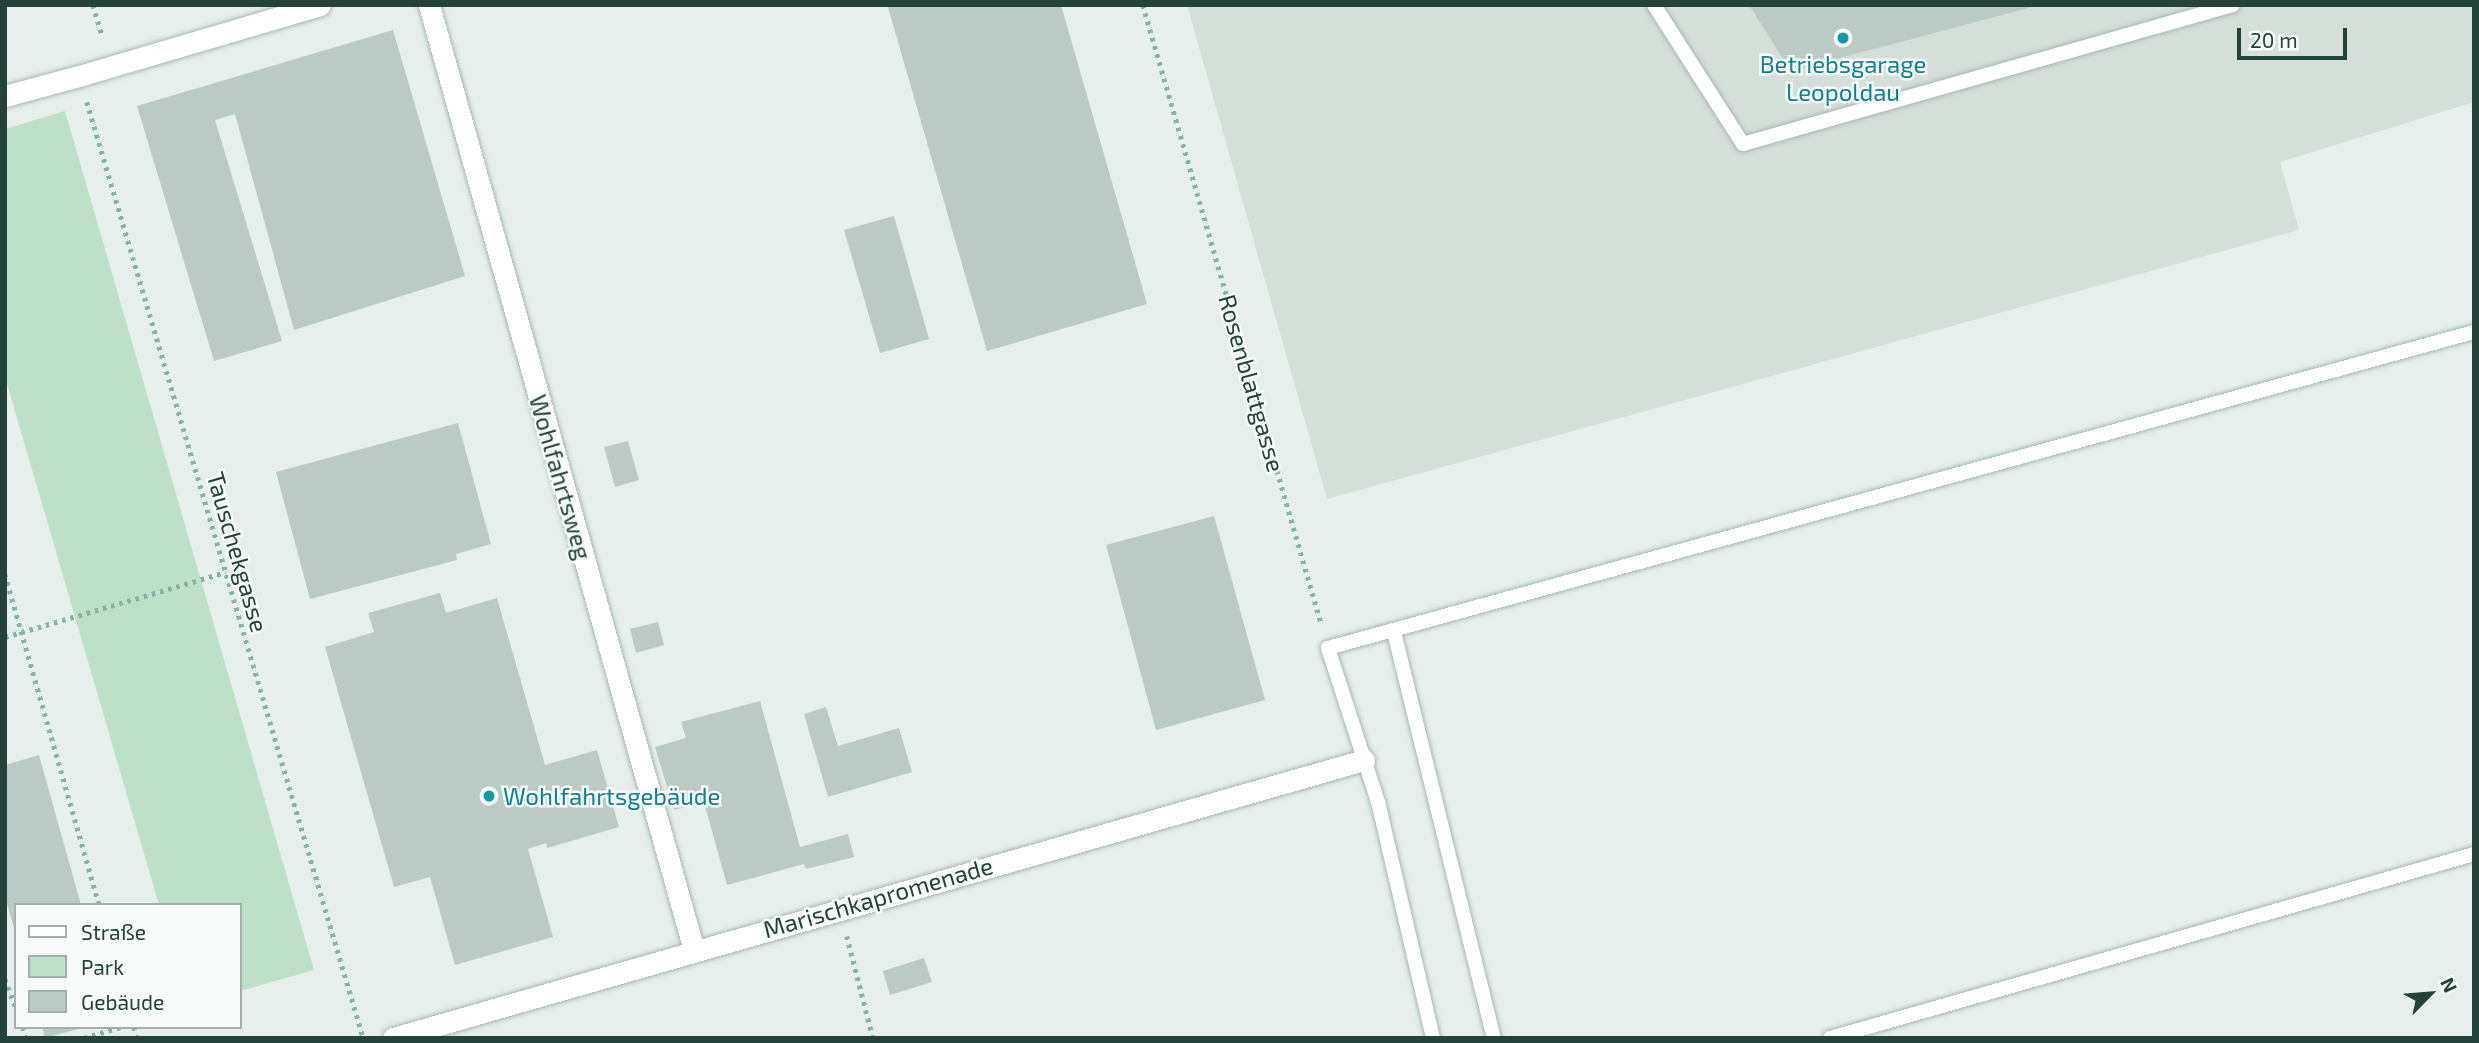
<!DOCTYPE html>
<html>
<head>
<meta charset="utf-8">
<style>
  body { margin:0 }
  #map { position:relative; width:2479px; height:1043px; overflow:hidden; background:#e6efeb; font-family:"Exo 2",sans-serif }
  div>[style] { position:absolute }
  .built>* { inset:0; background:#d4dfda }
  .green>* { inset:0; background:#bfe0c8 }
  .building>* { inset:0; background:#bbcac4 }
  .path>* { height:4.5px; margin-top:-2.25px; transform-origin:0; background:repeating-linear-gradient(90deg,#86b3a5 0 3.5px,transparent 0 8.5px) }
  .roads { filter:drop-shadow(0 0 2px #a8b8b2) drop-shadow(0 0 2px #a8b8b2) }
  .service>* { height:14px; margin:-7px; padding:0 7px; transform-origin:7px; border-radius:7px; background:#fff }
  .pedestrian>* { height:21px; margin:-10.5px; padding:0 10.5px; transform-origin:10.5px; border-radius:10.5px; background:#fff }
  .minor>* { height:21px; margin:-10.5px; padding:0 10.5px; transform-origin:10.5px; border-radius:10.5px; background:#fff }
  .dots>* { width:19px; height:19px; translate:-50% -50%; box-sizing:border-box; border:4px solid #f7fbf9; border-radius:50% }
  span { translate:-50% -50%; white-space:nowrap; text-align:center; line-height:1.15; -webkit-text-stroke:5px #f7fbf9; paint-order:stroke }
  .culture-label { font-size:24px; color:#0d838f }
  .left { translate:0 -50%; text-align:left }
  .street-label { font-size:24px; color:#24423a }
  .frame { position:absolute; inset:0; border:7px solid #24423a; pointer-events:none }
  .legend { position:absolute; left:14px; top:903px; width:228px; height:126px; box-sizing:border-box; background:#f7fbf9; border:2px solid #a3b1ad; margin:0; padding:9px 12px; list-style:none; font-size:21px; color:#24423a }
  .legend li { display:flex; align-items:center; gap:14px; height:35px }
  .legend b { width:35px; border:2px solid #a3b1ad }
  .north { position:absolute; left:2395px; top:959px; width:70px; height:70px; -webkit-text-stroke:5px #f7fbf9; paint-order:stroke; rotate:65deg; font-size:19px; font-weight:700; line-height:28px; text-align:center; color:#24423a }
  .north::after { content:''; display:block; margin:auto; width:24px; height:32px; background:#24423a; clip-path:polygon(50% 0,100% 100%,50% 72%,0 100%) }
  .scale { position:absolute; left:2237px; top:28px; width:110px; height:32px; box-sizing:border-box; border:4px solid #24423a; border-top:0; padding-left:9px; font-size:21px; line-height:24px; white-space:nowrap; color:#24423a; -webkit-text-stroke:5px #f7fbf9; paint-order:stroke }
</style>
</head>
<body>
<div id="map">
  <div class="built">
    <i style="clip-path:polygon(1187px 5px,2474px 5px,2474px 102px,2280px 162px,2299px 230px,1327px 499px)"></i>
  </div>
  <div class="green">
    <i style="clip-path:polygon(65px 111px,314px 970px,240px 991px,240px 905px,159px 905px,5px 377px,5px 129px)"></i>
  </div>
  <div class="building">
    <i style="clip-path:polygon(895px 5px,1061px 5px,1147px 304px,987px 351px,888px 7px)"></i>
    <i style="clip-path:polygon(1749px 5px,2036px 5px,2036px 6px,1791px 71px)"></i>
    <i style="clip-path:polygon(393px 30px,465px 276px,294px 330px,235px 114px,215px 120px,282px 341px,214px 361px,137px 106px)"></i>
    <i style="clip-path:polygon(894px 216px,929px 339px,880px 353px,844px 230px)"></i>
    <i style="clip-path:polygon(458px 423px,491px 544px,456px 554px,457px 560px,310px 599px,276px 472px)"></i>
    <i style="clip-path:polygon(628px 441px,639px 480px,615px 487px,604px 447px)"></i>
    <i style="clip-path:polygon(1214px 516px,1265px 700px,1156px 730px,1106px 545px)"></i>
    <i style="clip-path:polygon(440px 593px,446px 613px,497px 598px,545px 765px,597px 750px,619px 827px,547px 848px,546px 843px,528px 849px,553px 937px,455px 965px,430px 877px,394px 887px,325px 647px,374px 632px,368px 613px)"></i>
    <i style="clip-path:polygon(658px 622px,664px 645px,636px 653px,630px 629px)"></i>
    <i style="clip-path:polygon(760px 701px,800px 847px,848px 834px,854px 857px,806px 869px,804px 864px,727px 885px,704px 802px,674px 810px,655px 747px,686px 738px,681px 722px)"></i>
    <i style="clip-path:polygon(826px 707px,838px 746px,899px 728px,912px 772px,828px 797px,804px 714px)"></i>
    <i style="clip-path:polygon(39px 755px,81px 905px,16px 905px,15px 931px,5px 897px,5px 765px)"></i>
    <i style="clip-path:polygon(924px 958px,932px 982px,890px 995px,883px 971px)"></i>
    <i style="clip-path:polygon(42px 1027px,82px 1027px,82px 1028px,45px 1038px)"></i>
  </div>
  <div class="path">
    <i style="left:93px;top:5px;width:34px;rotate:73deg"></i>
    <i style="left:1143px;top:5px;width:643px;rotate:73.93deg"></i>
    <i style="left:87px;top:102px;width:975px;rotate:73.55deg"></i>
    <i style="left:5px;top:574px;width:344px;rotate:74.1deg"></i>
    <i style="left:5px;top:637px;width:230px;rotate:-16.4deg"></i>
    <i style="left:847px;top:936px;width:105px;rotate:75.7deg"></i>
    <i style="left:5px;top:979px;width:31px;rotate:69deg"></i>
    <i style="left:23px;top:1027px;width:11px;rotate:75deg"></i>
    <i style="left:134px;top:1027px;width:11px;rotate:75deg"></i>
    <i style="left:84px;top:1038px;width:38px;rotate:-17deg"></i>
  </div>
  <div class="roads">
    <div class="service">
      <i style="left:1654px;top:5px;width:165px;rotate:57.4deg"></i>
      <i style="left:1743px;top:144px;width:509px;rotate:-15.84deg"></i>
      <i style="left:1394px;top:632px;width:418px;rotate:76.2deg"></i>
      <i style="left:1433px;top:1038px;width:242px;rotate:-103.1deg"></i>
      <i style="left:1378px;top:802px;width:162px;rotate:-108deg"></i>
      <i style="left:1328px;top:648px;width:1189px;rotate:-15.42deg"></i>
      <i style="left:1830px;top:1038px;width:670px;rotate:-15.95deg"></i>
    </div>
    <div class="pedestrian">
      <i style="left:5px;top:96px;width:77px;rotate:-15.1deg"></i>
    </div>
    <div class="minor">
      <i style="left:429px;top:5px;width:981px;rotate:74.34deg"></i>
      <i style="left:79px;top:76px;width:251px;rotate:-16.4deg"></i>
      <i style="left:393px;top:1038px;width:1010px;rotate:-15.98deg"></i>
    </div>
  </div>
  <div class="dots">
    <i style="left:1843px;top:38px;background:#0f9aa8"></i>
    <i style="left:489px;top:796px;background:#0f9aa8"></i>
  </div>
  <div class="culture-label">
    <span style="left:1843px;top:78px">Betriebsgarage<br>Leopoldau</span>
    <span class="left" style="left:503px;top:796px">Wohlfahrtsgebäude</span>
  </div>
  <div class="street-label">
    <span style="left:1252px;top:383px;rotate:74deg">Rosenblattgasse</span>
    <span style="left:561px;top:477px;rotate:74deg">Wohlfahrtsweg</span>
    <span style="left:238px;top:552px;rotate:74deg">Tauschekgasse</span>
    <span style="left:878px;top:897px;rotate:-16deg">Marischkapromenade</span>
  </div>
  <div class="frame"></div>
  <ul class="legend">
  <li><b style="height:9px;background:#fff"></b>Straße</li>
  <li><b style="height:19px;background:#bfe0c8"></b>Park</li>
  <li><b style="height:19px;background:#bbcac4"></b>Gebäude</li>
  </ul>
  <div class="north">N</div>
  <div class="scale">20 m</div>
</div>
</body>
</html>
